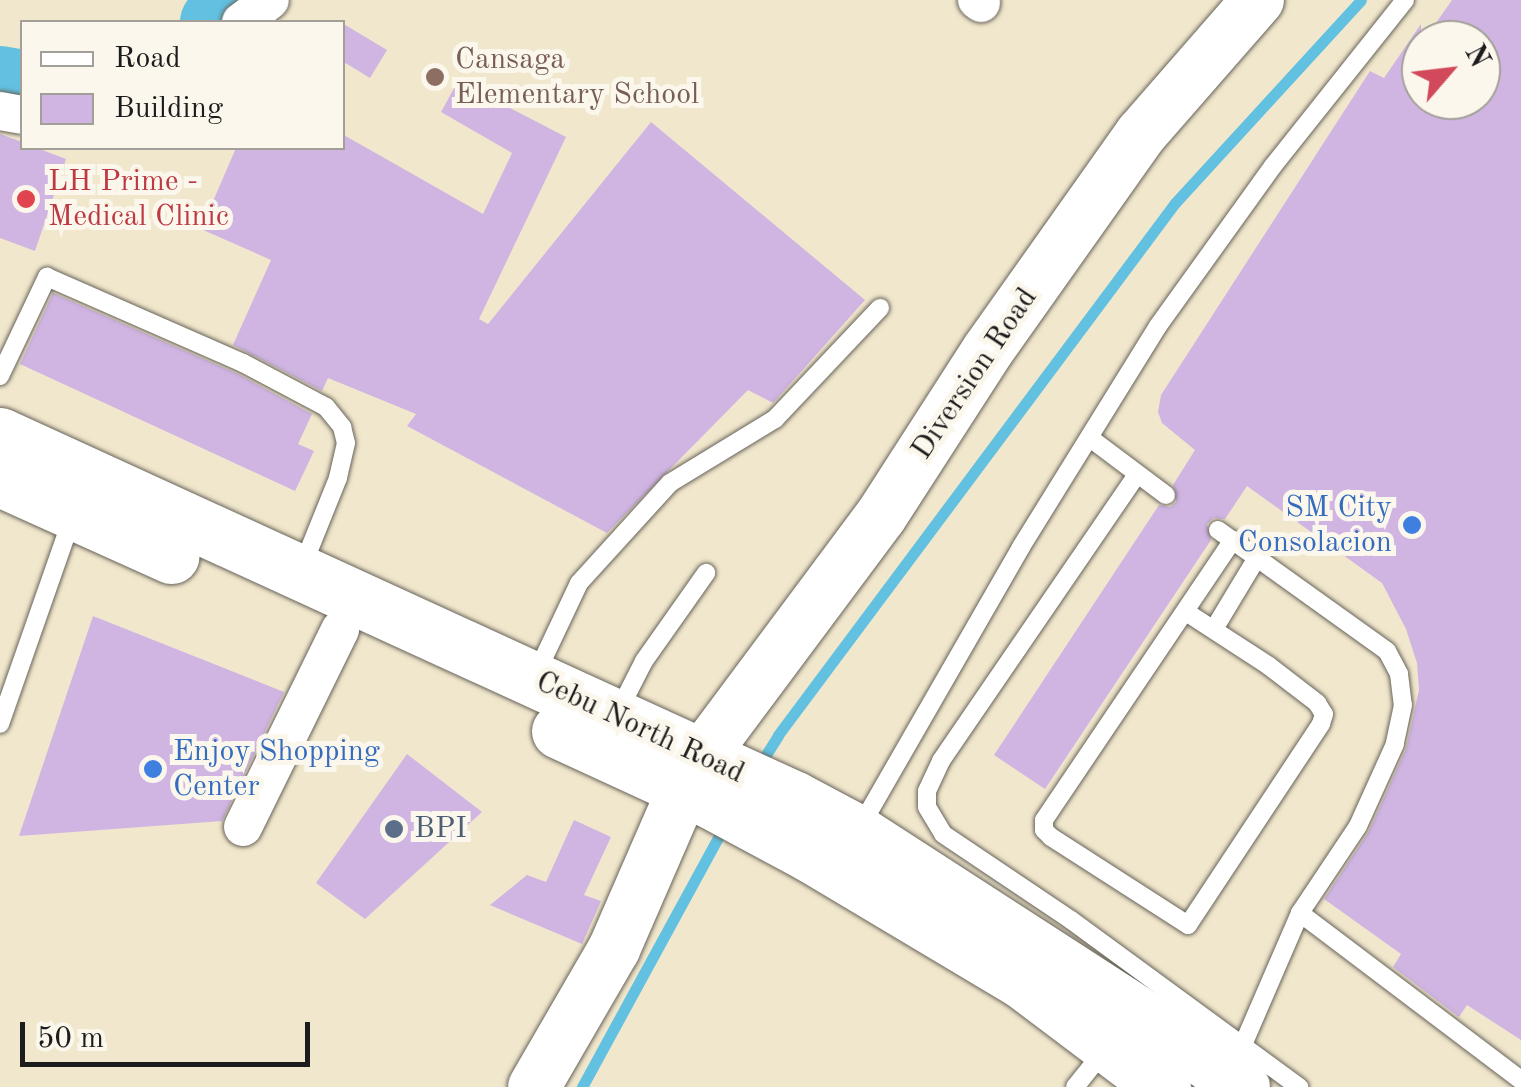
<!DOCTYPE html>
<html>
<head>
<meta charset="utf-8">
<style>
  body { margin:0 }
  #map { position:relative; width:1521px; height:1087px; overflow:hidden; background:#f1e7cc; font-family:"Old Standard TT",serif }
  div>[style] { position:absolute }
  .stream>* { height:11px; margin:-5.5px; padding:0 5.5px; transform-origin:5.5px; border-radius:5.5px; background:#62c0e0 }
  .river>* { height:70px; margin:-35px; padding:0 35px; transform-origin:35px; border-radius:35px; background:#62c0e0 }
  .building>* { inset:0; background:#d0b5e3 }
  .roads { filter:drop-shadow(0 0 2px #67635a) drop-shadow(0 0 2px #67635a) }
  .lane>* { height:18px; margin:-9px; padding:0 9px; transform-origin:9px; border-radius:9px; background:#fff }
  .street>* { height:38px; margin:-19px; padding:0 19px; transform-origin:19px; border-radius:19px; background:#fff }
  .secondary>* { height:52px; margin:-26px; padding:0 26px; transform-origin:26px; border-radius:26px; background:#fff }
  .primary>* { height:55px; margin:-27.5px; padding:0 27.5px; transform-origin:27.5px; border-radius:27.5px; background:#fff }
  .dots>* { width:28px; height:28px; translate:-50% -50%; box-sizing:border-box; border:5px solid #fbf7ec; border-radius:50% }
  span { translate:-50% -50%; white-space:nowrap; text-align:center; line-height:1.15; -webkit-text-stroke:10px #fbf7ec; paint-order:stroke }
  .education-label { font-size:30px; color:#785e54 }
  .left { translate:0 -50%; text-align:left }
  .health-label { font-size:30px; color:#be3a42 }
  .street-label { font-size:30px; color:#1c1c1c }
  .shop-label { font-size:30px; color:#366cbe }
  .right { translate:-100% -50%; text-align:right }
  .service-label { font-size:30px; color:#4e5e75 }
  .legend { position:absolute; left:20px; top:20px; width:325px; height:130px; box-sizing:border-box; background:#fbf7ec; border:2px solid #a29f99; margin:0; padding:12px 18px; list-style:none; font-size:30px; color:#1c1c1c }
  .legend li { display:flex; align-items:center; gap:20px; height:50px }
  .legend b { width:50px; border:2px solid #a29f99 }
  .north { position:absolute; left:1401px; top:20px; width:100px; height:100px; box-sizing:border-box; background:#fbf7ec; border:2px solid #a29f99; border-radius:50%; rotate:62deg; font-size:28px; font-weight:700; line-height:40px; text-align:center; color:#1c1c1c }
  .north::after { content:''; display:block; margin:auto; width:35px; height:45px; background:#d1495b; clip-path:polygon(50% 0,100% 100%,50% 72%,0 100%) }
  .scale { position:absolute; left:20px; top:1022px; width:290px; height:45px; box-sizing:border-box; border:5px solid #1c1c1c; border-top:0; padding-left:12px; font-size:30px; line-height:35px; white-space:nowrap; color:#1c1c1c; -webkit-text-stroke:8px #fbf7ec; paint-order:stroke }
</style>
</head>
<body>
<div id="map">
  <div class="stream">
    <i style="left:759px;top:766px;width:36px;rotate:-58deg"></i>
    <i style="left:778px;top:735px;width:664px;rotate:-53.27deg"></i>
    <i style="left:1175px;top:203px;width:275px;rotate:-47.5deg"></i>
    <i style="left:582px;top:1087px;width:298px;rotate:-61.4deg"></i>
  </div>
  <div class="river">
    <i style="left:215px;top:22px;width:36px;rotate:-38deg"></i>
    <i style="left:0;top:81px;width:22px;rotate:10deg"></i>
  </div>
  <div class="building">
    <i style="clip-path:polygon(1452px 0,1521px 0,1521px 1040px,1467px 1005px,1459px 1017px,1393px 967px,1401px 954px,1324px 899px,1369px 831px,1406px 749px,1419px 690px,1417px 663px,1406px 629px,1382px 583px,1247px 486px,1225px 519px,1214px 518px,1207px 524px,1211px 540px,1045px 789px,994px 755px,1159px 505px,1170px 507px,1176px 502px,1173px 485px,1195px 450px,1162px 423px,1158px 412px,1161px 395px,1370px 71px,1384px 78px,1421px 24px,1421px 100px,1481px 100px,1481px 40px,1424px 40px)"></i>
    <i style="clip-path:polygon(342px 23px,387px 50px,370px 78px,342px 61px)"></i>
    <i style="clip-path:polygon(458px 81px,566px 137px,479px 319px,488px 324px,651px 122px,865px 300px,773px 403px,748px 390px,607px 533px,407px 426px,416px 414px,328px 378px,322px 391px,233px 345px,271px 260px,201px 229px,236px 148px,342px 148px,342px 134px,483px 214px,512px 153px,441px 112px)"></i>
    <i style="clip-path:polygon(0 134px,22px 142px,22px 148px,37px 148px,66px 159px,35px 251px,0 238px)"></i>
    <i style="clip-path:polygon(53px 293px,238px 374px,312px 414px,298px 444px,314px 451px,295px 491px,20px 364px)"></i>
    <i style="clip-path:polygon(93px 616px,284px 692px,222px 821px,19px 836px)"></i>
    <i style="clip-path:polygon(407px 754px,482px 812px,365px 919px,316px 883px)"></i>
    <i style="clip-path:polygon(574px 820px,611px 837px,584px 895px,601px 901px,582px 944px,490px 905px,527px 875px,546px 882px)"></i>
  </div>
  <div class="roads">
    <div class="lane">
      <i style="left:0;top:376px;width:110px;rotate:-64.6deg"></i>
      <i style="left:47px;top:277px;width:214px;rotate:23.7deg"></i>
      <i style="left:243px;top:363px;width:94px;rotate:27.9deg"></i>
      <i style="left:326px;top:407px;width:26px;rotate:51deg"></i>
      <i style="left:342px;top:427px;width:16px;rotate:76deg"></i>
      <i style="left:346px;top:443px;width:36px;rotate:103deg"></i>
      <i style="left:338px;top:478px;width:94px;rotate:111.9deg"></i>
      <i style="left:1090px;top:438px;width:95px;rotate:36.9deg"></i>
      <i style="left:1136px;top:476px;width:345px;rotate:124.4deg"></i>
      <i style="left:941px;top:761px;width:33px;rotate:115deg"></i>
      <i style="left:927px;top:791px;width:16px;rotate:90deg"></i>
      <i style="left:927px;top:807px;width:31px;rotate:59deg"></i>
      <i style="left:943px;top:834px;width:154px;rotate:33.9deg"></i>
      <i style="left:1071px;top:920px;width:283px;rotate:36.2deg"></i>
      <i style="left:1218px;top:530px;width:208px;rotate:35.6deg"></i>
      <i style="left:1387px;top:651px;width:26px;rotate:62deg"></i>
      <i style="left:1399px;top:674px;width:31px;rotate:83deg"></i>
      <i style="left:1403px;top:705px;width:40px;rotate:102deg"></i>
      <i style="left:1395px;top:744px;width:90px;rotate:114.3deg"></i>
      <i style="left:1358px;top:826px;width:105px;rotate:123.7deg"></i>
      <i style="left:1300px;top:913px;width:144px;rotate:113.4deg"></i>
      <i style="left:1186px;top:612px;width:99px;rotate:33deg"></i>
      <i style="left:1269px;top:666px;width:61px;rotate:37.6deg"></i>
      <i style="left:1317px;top:703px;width:13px;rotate:58deg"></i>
      <i style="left:1324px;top:714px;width:10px;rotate:107deg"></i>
      <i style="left:1321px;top:724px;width:241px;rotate:123.5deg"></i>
      <i style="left:1188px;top:925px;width:163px;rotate:-147.3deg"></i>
      <i style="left:1051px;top:837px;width:10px;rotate:-135deg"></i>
      <i style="left:1044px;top:830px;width:10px;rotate:-90deg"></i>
      <i style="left:1044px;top:820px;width:338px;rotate:-56deg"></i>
      <i style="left:1214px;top:629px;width:85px;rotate:-58.9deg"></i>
      <i style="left:537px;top:672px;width:98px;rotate:-64.7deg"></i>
      <i style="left:579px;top:583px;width:135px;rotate:-47.7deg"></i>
      <i style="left:670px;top:483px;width:123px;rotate:-31.4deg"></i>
      <i style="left:775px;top:419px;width:153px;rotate:-46.6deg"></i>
      <i style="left:618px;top:712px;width:57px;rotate:-63deg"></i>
      <i style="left:644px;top:661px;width:108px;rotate:-54.8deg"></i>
      <i style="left:0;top:724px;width:218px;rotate:-70.7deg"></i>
      <i style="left:859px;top:829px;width:325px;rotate:-60.1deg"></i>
      <i style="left:1021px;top:547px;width:260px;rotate:-58.2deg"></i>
      <i style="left:1158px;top:326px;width:197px;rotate:-54.3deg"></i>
      <i style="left:1273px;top:166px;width:212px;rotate:-51.5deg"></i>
      <i style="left:1300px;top:913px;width:277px;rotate:37.1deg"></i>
      <i style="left:1075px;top:1087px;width:46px;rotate:-51.1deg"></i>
    </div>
    <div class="street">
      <i style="left:977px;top:0;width:5px;rotate:37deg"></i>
      <i style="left:241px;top:22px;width:36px;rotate:-37deg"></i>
      <i style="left:0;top:111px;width:22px;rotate:10deg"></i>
      <i style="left:243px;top:827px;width:220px;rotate:-63.8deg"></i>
    </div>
    <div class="secondary">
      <i style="left:702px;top:756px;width:299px;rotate:-53.3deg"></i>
      <i style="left:881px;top:516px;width:197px;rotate:-57.2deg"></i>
      <i style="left:988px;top:350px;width:265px;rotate:-54.7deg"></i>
      <i style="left:1141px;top:134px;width:178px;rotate:-48.9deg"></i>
      <i style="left:534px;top:1087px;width:160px;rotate:-59.9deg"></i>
      <i style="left:614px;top:949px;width:173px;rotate:-66.5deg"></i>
    </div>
    <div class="primary">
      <i style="left:0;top:435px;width:874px;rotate:24.6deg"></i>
      <i style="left:795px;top:799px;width:70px;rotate:28deg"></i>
      <i style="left:857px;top:832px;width:374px;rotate:32.9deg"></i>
      <i style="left:1171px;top:1035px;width:88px;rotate:36.2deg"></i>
      <i style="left:0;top:479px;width:188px;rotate:24.2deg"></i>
      <i style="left:559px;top:731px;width:165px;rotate:24.7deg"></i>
      <i style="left:709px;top:800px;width:116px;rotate:28.3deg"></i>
      <i style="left:811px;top:855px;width:244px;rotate:30.8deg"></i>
      <i style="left:1021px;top:980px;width:178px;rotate:37deg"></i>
    </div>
  </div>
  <div class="dots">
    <i style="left:435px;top:77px;background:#8d6e63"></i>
    <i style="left:26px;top:199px;background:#e0444e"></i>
    <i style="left:1412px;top:525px;background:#3f7fe0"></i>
    <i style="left:153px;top:769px;background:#3f7fe0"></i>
    <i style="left:394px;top:829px;background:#5c6f8a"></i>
  </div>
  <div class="education-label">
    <span class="left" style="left:455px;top:77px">Cansaga<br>Elementary School</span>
  </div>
  <div class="health-label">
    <span class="left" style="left:48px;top:199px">LH Prime -<br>Medical Clinic</span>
  </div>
  <div class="street-label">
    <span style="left:975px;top:374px;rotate:-56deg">Diversion Road</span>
    <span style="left:640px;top:728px;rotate:25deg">Cebu North Road</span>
  </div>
  <div class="shop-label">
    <span class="right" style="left:1392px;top:525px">SM City<br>Consolacion</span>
    <span class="left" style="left:173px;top:769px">Enjoy Shopping<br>Center</span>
  </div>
  <div class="service-label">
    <span class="left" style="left:414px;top:829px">BPI</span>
  </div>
  <ul class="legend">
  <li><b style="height:12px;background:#fff"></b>Road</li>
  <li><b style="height:28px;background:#d0b5e3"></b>Building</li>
  </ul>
  <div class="north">N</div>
  <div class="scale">50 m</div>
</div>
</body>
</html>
